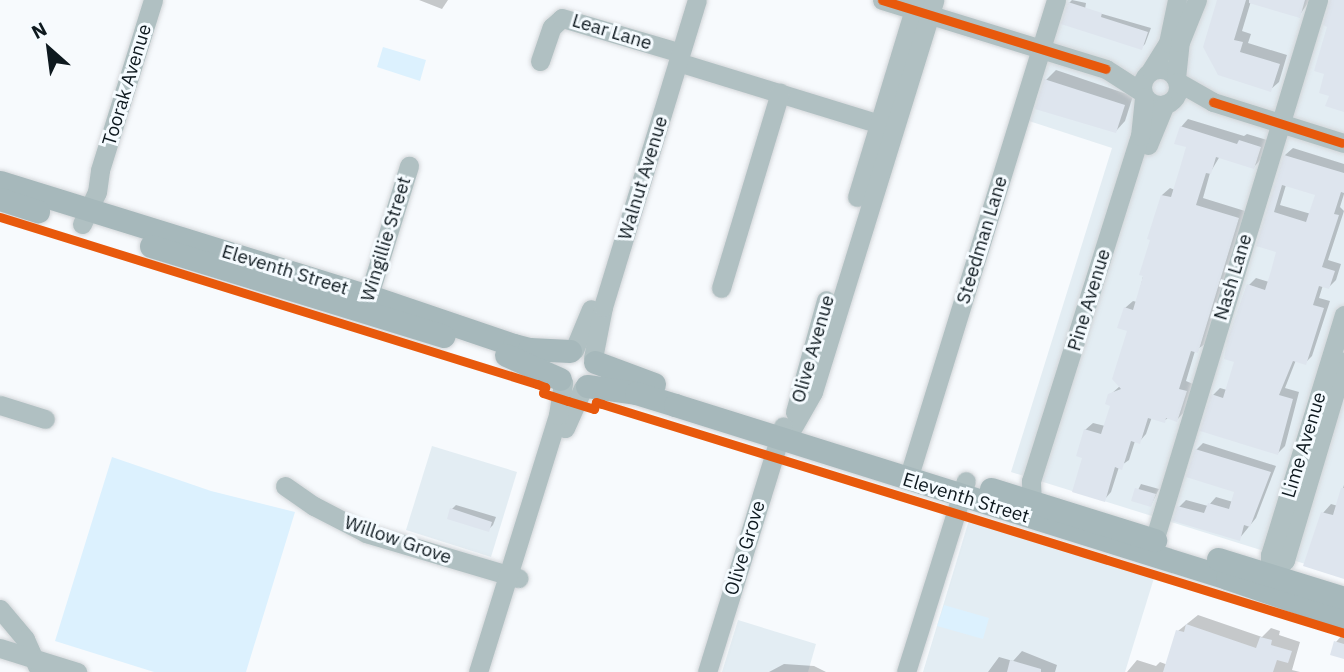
<!DOCTYPE html>
<html>
<head>
<meta charset="utf-8">
<style>
  body { margin:0 }
  #map { position:relative; width:1344px; height:672px; overflow:hidden; background:#f7fafd; font-family:"IBM Plex Sans",sans-serif }
  div>[style] { position:absolute }
  .built>* { inset:0; background:#e3edf3 }
  .green>* { inset:0; background:#dcf1fe }
  .shadow>* { inset:0; background:#0003 }
  .building>* { inset:0; background:#dee5ee }
  .roads { filter:drop-shadow(0 0 2px #d3d6d9) drop-shadow(0 0 2px #d3d6d9) }
  .minor>* { height:19px; margin:-9.5px; padding:0 9.5px; transform-origin:9.5px; border-radius:9.5px; background:#b0c0c2 }
  .minor>.ring { margin:-9.5px; padding:0; box-sizing:content-box; background:none; border:19px solid #b0c0c2; border-radius:50% }
  .major>* { height:23px; margin:-11.5px; padding:0 11.5px; transform-origin:11.5px; border-radius:11.5px; background:#a6b8bb }
  .cycleway>* { height:9px; margin:-4.5px; padding:0 4.5px; transform-origin:4.5px; border-radius:4.5px; background:#e8590c }
  span { translate:-50% -50%; white-space:nowrap; text-align:center; line-height:1.15; -webkit-text-stroke:6px #f5fbff; paint-order:stroke }
  .street-label { font-size:19px; color:#0e191f }
  .north { position:absolute; left:14px; top:14px; width:70px; height:70px; -webkit-text-stroke:5px #f5fbff; paint-order:stroke; rotate:332deg; font-size:19px; font-weight:700; line-height:28px; text-align:center; color:#0e191f }
  .north::after { content:''; display:block; margin:auto; width:24px; height:32px; background:#0e191f; clip-path:polygon(50% 0,100% 100%,50% 72%,0 100%) }
</style>
</head>
<body>
<div id="map">
  <div class="built">
    <i style="clip-path:polygon(1050px 0,1344px 0,1344px 576px,1011px 472px,1112px 148px,1014px 116px)"></i>
    <i style="clip-path:polygon(432px 446px,517px 472px,491px 557px,406px 530px)"></i>
    <i style="clip-path:polygon(969px 520px,1154px 578px,1125px 672px,923px 672px)"></i>
    <i style="clip-path:polygon(738px 620px,816px 644px,808px 672px,722px 672px)"></i>
  </div>
  <div class="green">
    <i style="clip-path:polygon(383px 47px,426px 60px,420px 81px,377px 67px)"></i>
    <i style="clip-path:polygon(112px 457px,211px 491px,295px 512px,246px 672px,154px 672px,55px 641px)"></i>
    <i style="clip-path:polygon(944px 605px,989px 618px,983px 639px,937px 626px)"></i>
  </div>
  <div class="shadow">
    <i style="clip-path:polygon(419px 0,448px 0,442px 9px)"></i>
    <i style="clip-path:polygon(1072px 0,1086px 3px,1085px 9px,1151px 28px,1145px 44px,1141px 48px,1069px 3px)"></i>
    <i style="clip-path:polygon(1219px 0,1310px 0,1299px 16px,1251px 1px,1242px 31px,1251px 34px,1248px 43px,1287px 55px,1279px 82px,1270px 90px,1219px 74px)"></i>
    <i style="clip-path:polygon(1056px 70px,1133px 96px,1125px 121px,1116px 131px,1046px 80px)"></i>
    <i style="clip-path:polygon(1188px 119px,1244px 136px,1247px 134px,1267px 140px,1261px 159px,1254px 167px,1220px 156px,1210px 173px,1203px 198px,1245px 211px,1205px 344px,1195px 351px,1186px 381px,1193px 384px,1184px 412px,1177px 420px,1169px 417px,1164px 421px,1152px 417px,1146px 434px,1139px 442px,1135px 441px,1129px 460px,1119px 467px,1111px 492px,1104px 500px,1084px 456px,1085px 430px,1093px 423px,1105px 426px,1112px 405px,1110px 395px,1120px 386px,1129px 330px,1125px 308px,1133px 301px,1137px 302px,1162px 195px,1170px 188px,1175px 190px,1188px 146px,1181px 127px)"></i>
    <i style="clip-path:polygon(evenodd,1293px 148px,1344px 164px,1344px 194px,1340px 207px,1344px 211px,1328px 260px,1341px 264px,1336px 280px,1329px 287px,1323px 285px,1319px 298px,1330px 301px,1312px 356px,1305px 363px,1296px 360px,1285px 388px,1299px 392px,1285px 446px,1278px 453px,1213px 395px,1220px 388px,1227px 390px,1236px 361px,1249px 285px,1256px 278px,1269px 282px,1278px 251px,1258px 245px,1285px 155px,1293px 148px,1286px 185px,1317px 194px,1311px 214px,1280px 205px,1286px 185px)"></i>
    <i style="clip-path:polygon(1203px 443px,1276px 466px,1256px 518px,1239px 539px,1179px 507px,1186px 500px,1208px 506px,1216px 497px,1233px 502px,1236px 491px,1196px 450px)"></i>
    <i style="clip-path:polygon(1141px 484px,1159px 489px,1151px 505px,1133px 500px)"></i>
    <i style="clip-path:polygon(1344px 485px,1344px 577px,1323px 513px,1331px 504px,1338px 506px)"></i>
    <i style="clip-path:polygon(456px 505px,496px 517px,493px 525px,488px 530px,452px 509px)"></i>
    <i style="clip-path:polygon(1198px 615px,1262px 637px,1271px 628px,1280px 631px,1279px 635px,1300px 642px,1292px 670px,1300px 672px,1127px 672px,1137px 660px,1156px 666px,1160px 662px,1168px 665px,1178px 631px)"></i>
    <i style="clip-path:polygon(1343px 634px,1344px 635px,1344px 658px,1336px 642px)"></i>
    <i style="clip-path:polygon(1022px 651px,1057px 665px,1055px 672px,988px 672px,999px 657px,1013px 661px)"></i>
    <i style="clip-path:polygon(784px 664px,814px 666px,826px 672px,769px 672px)"></i>
  </div>
  <div class="building">
    <i style="clip-path:polygon(1217px 0,1246px 0,1234px 40px,1243px 42px,1240px 52px,1280px 64px,1271px 92px,1218px 75px,1203px 47px)"></i>
    <i style="clip-path:polygon(1249px 0,1305px 0,1300px 18px,1249px 3px)"></i>
    <i style="clip-path:polygon(1330px 0,1344px 0,1344px 112px,1325px 106px,1329px 96px,1319px 93px,1324px 74px,1314px 71px,1327px 27px,1323px 25px)"></i>
    <i style="clip-path:polygon(1068px 2px,1102px 13px,1101px 17px,1148px 32px,1142px 50px,1061px 24px)"></i>
    <i style="clip-path:polygon(1044px 79px,1125px 105px,1116px 133px,1035px 109px)"></i>
    <i style="clip-path:polygon(1180px 126px,1237px 144px,1239px 140px,1261px 147px,1254px 169px,1216px 157px,1211px 174px,1206px 173px,1196px 205px,1239px 218px,1198px 353px,1191px 351px,1179px 389px,1187px 391px,1177px 422px,1166px 418px,1165px 423px,1148px 418px,1140px 444px,1131px 441px,1122px 470px,1115px 467px,1105px 502px,1072px 492px,1082px 458px,1076px 456px,1084px 429px,1101px 434px,1110px 406px,1105px 404px,1108px 394px,1121px 389px,1112px 379px,1127px 331px,1117px 328px,1124px 307px,1133px 310px,1143px 276px,1139px 275px,1150px 240px,1147px 239px,1161px 195px,1171px 197px,1179px 171px,1186px 147px,1174px 144px)"></i>
    <i style="clip-path:polygon(evenodd,1284px 155px,1344px 173px,1344px 193px,1341px 192px,1334px 214px,1339px 215px,1322px 267px,1335px 271px,1329px 289px,1319px 286px,1313px 305px,1324px 308px,1317px 330px,1306px 365px,1293px 361px,1279px 395px,1293px 399px,1278px 455px,1200px 431px,1211px 394px,1223px 398px,1234px 362px,1224px 359px,1227px 341px,1247px 284px,1265px 290px,1271px 271px,1276px 252px,1256px 246px,1284px 155px,1282px 185px,1315px 195px,1306px 222px,1274px 212px,1282px 185px)"></i>
    <i style="clip-path:polygon(1195px 449px,1271px 472px,1250px 527px,1244px 525px,1240px 541px,1173px 521px,1177px 506px,1204px 513px,1208px 503px,1229px 509px,1234px 492px,1186px 477px)"></i>
    <i style="clip-path:polygon(1135px 488px,1156px 494px,1151px 507px,1131px 501px)"></i>
    <i style="clip-path:polygon(1341px 488px,1344px 488px,1344px 579px,1303px 566px,1321px 512px,1333px 515px)"></i>
    <i style="clip-path:polygon(450px 508px,492px 522px,489px 532px,447px 519px)"></i>
    <i style="clip-path:polygon(1186px 624px,1256px 648px,1260px 637px,1272px 640px,1271px 645px,1292px 651px,1288px 663px,1277px 660px,1273px 672px,1163px 672px,1176px 630px,1184px 632px)"></i>
    <i style="clip-path:polygon(1334px 641px,1344px 644px,1344px 659px,1330px 655px)"></i>
    <i style="clip-path:polygon(1010px 660px,1041px 669px,1041px 672px,1007px 672px)"></i>
  </div>
  <div class="roads">
    <div class="minor">
      <i style="left:882px;top:0;width:234px;rotate:17.1deg"></i>
      <i style="left:1106px;top:69px;width:43px;rotate:32.6deg"></i>
      <i style="left:540px;top:61px;width:36px;rotate:-71deg"></i>
      <i style="left:552px;top:27px;width:13px;rotate:-42deg"></i>
      <i style="left:562px;top:18px;width:114px;rotate:16.4deg"></i>
      <i style="left:678px;top:62px;width:210px;rotate:17.1deg"></i>
      <i class="ring" style="left:1142px;top:69px;width:17px;height:17px"></i>
      <i style="left:1151px;top:70px;width:32px;rotate:-58deg"></i>
      <i style="left:1168px;top:43px;width:44px;rotate:-78.2deg"></i>
      <i style="left:1176px;top:78px;width:36px;rotate:-84deg"></i>
      <i style="left:1180px;top:42px;width:45px;rotate:-68deg"></i>
      <i style="left:1178px;top:82px;width:40px;rotate:29.7deg"></i>
      <i style="left:1213px;top:102px;width:137px;rotate:17.4deg"></i>
      <i style="left:1148px;top:145px;width:44px;rotate:-67.5deg"></i>
      <i style="left:857px;top:197px;width:206px;rotate:-73.1deg"></i>
      <i style="left:82px;top:224px;width:35px;rotate:-65deg"></i>
      <i style="left:97px;top:192px;width:22px;rotate:-82deg"></i>
      <i style="left:100px;top:170px;width:178px;rotate:-72.7deg"></i>
      <i style="left:721px;top:288px;width:204px;rotate:-73.2deg"></i>
      <i style="left:365px;top:308px;width:149px;rotate:-72.8deg"></i>
      <i style="left:574px;top:350px;width:44px;rotate:-67.5deg"></i>
      <i style="left:593px;top:358px;width:52px;rotate:-78.9deg"></i>
      <i style="left:603px;top:307px;width:321px;rotate:-73deg"></i>
      <i style="left:0;top:405px;width:47px;rotate:17.3deg"></i>
      <i style="left:795px;top:412px;width:116px;rotate:-74.5deg"></i>
      <i style="left:793px;top:427px;width:40px;rotate:-60.3deg"></i>
      <i style="left:813px;top:392px;width:410px;rotate:-72.8deg"></i>
      <i style="left:565px;top:428px;width:44px;rotate:-65.8deg"></i>
      <i style="left:908px;top:479px;width:501px;rotate:-72.83deg"></i>
      <i style="left:285px;top:486px;width:35px;rotate:35deg"></i>
      <i style="left:314px;top:506px;width:59px;rotate:27.4deg"></i>
      <i style="left:366px;top:533px;width:159px;rotate:16.5deg"></i>
      <i style="left:1032px;top:502px;width:21px;rotate:-93deg"></i>
      <i style="left:1031px;top:481px;width:362px;rotate:-72.5deg"></i>
      <i style="left:1140px;top:136px;width:39px;rotate:-84deg"></i>
      <i style="left:1150px;top:554px;width:579px;rotate:-73.13deg"></i>
      <i style="left:1270px;top:576px;width:22px;rotate:-47deg"></i>
      <i style="left:1285px;top:560px;width:207px;rotate:-73.4deg"></i>
      <i style="left:1266px;top:588px;width:13px;rotate:-72deg"></i>
      <i style="left:1270px;top:576px;width:21px;rotate:-90deg"></i>
      <i style="left:1270px;top:555px;width:251px;rotate:-72.9deg"></i>
      <i style="left:0;top:609px;width:39px;rotate:50deg"></i>
      <i style="left:25px;top:639px;width:30px;rotate:66deg"></i>
      <i style="left:0;top:648px;width:81px;rotate:17.3deg"></i>
      <i style="left:478px;top:672px;width:269px;rotate:-72.7deg"></i>
      <i style="left:558px;top:415px;width:33px;rotate:-81deg"></i>
      <i style="left:707px;top:672px;width:257px;rotate:-72.8deg"></i>
      <i style="left:906px;top:672px;width:200px;rotate:-72.6deg"></i>
    </div>
    <div class="major">
      <i style="left:0;top:182px;width:386px;rotate:17.2deg"></i>
      <i style="left:369px;top:296px;width:153px;rotate:18.7deg"></i>
      <i style="left:514px;top:345px;width:16px;rotate:15deg"></i>
      <i style="left:529px;top:349px;width:41px;rotate:2.8deg"></i>
      <i style="left:0;top:199px;width:40px;rotate:18deg"></i>
      <i style="left:151px;top:246px;width:306px;rotate:17.1deg"></i>
      <i style="left:506px;top:355px;width:59px;rotate:24deg"></i>
      <i style="left:595px;top:362px;width:63px;rotate:20.4deg"></i>
      <i style="left:587px;top:386px;width:49px;rotate:8.1deg"></i>
      <i style="left:636px;top:393px;width:41px;rotate:17.1deg"></i>
      <i style="left:675px;top:405px;width:578px;rotate:17.4deg"></i>
      <i style="left:1227px;top:578px;width:124px;rotate:18.9deg"></i>
      <i style="left:991px;top:489px;width:172px;rotate:17.3deg"></i>
      <i style="left:1218px;top:559px;width:132px;rotate:17.2deg"></i>
    </div>
  </div>
  <div class="cycleway">
    <i style="left:882px;top:0;width:234px;rotate:17.1deg"></i>
    <i style="left:1213px;top:102px;width:135px;rotate:17.6deg"></i>
    <i style="left:0;top:217px;width:562px;rotate:17.28deg"></i>
    <i style="left:537px;top:384px;width:9px;rotate:21deg"></i>
    <i style="left:545px;top:387px;width:6px;rotate:108deg"></i>
    <i style="left:543px;top:393px;width:26px;rotate:18deg"></i>
    <i style="left:568px;top:401px;width:27px;rotate:17deg"></i>
    <i style="left:594px;top:409px;width:7px;rotate:-74deg"></i>
    <i style="left:596px;top:402px;width:6px;rotate:18deg"></i>
    <i style="left:602px;top:404px;width:777px;rotate:17.15deg"></i>
  </div>
  <div class="street-label">
    <span style="left:612px;top:32px;rotate:17deg">Lear Lane</span>
    <span style="left:127px;top:85px;rotate:-73deg">Toorak Avenue</span>
    <span style="left:643px;top:178px;rotate:-73deg">Walnut Avenue</span>
    <span style="left:386px;top:239px;rotate:-73deg">Wingillie Street</span>
    <span style="left:982px;top:240px;rotate:-73deg">Steedman Lane</span>
    <span style="left:285px;top:270px;rotate:17deg">Eleventh Street</span>
    <span style="left:1233px;top:277px;rotate:-73deg">Nash Lane</span>
    <span style="left:1089px;top:300px;rotate:-73deg">Pine Avenue</span>
    <span style="left:813px;top:349px;rotate:-74deg">Olive Avenue</span>
    <span style="left:1304px;top:445px;rotate:-73deg">Lime Avenue</span>
    <span style="left:966px;top:498px;rotate:17deg">Eleventh Street</span>
    <span style="left:398px;top:540px;rotate:19deg">Willow Grove</span>
    <span style="left:745px;top:548px;rotate:-73deg">Olive Grove</span>
  </div>
  <div class="north">N</div>
</div>
</body>
</html>
